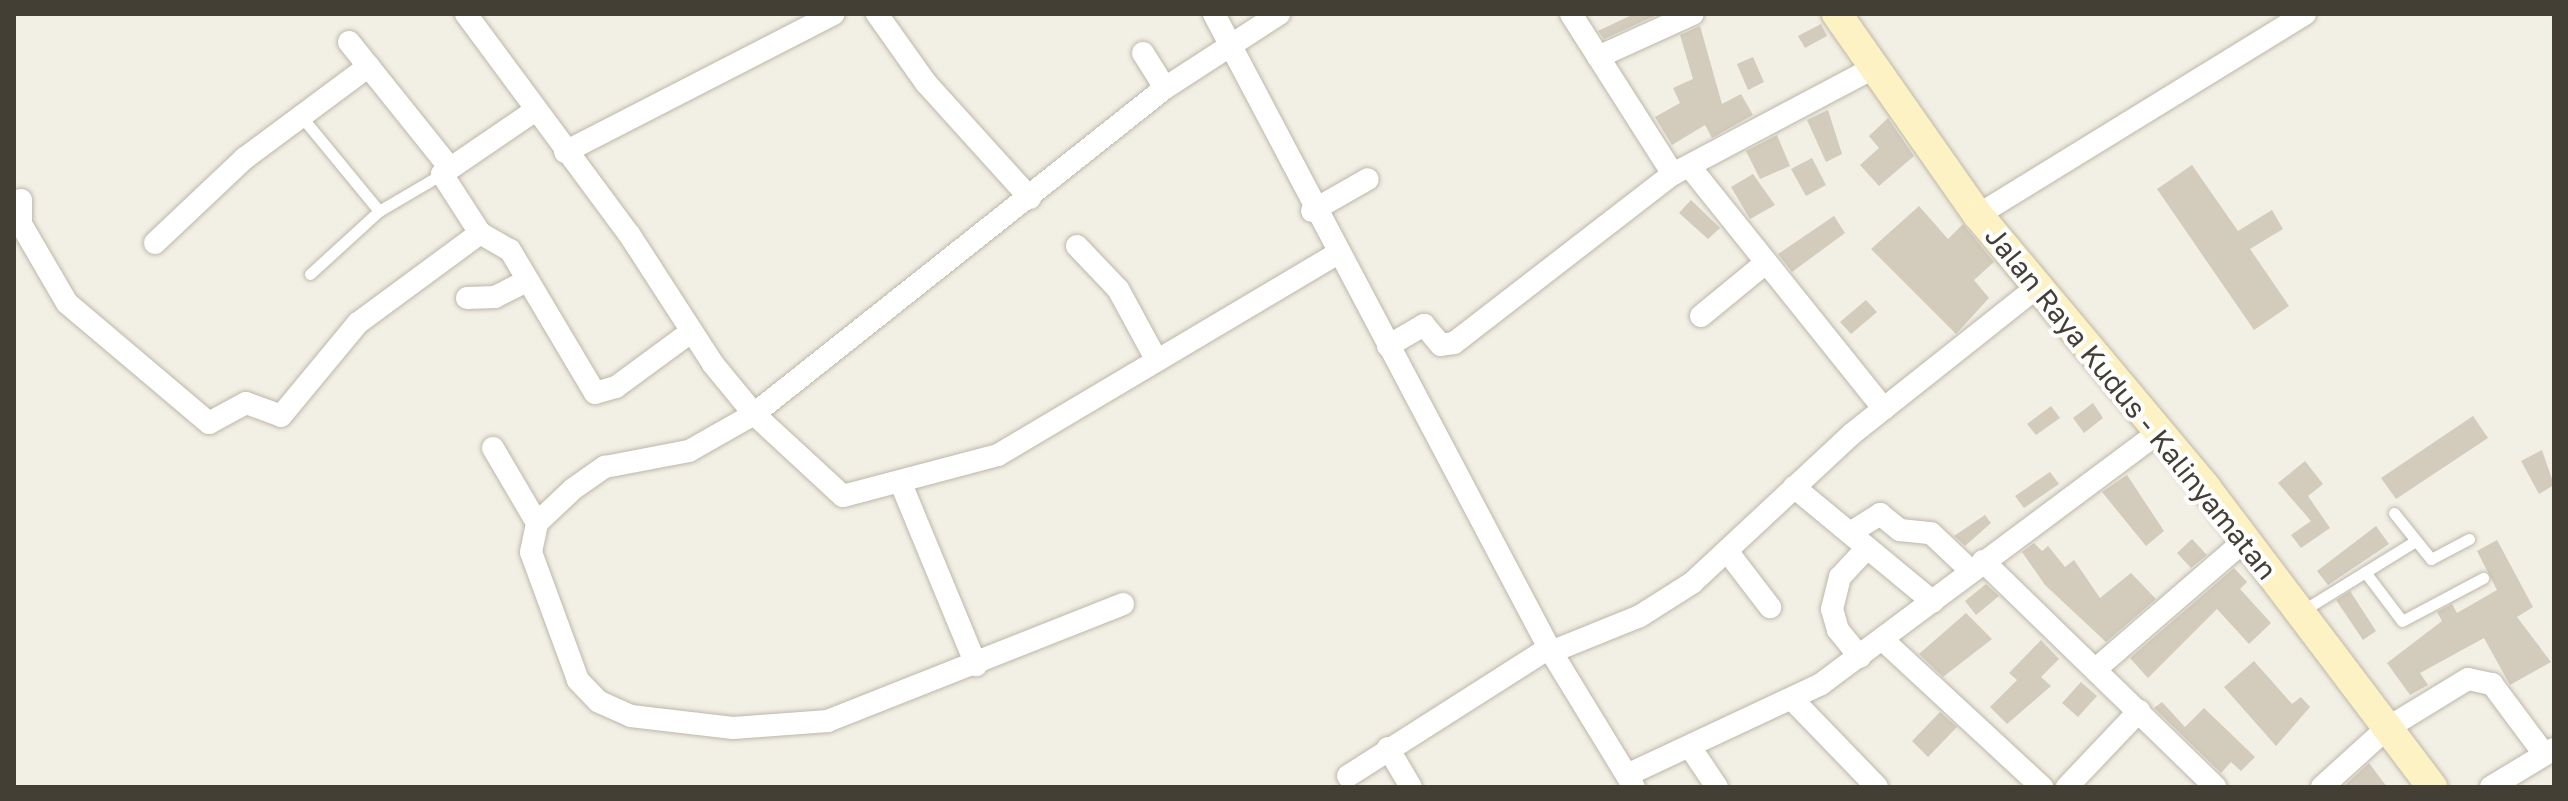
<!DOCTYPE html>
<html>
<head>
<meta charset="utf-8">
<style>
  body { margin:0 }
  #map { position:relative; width:2568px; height:801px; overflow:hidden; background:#f2efe5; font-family:"Golos Text",sans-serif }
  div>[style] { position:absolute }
  .building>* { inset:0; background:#d3cbbb }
  .roads { filter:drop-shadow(0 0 2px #bdb7a8) drop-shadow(0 0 2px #bdb7a8) }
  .service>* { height:11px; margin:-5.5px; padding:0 5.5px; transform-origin:5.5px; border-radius:5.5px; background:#fff }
  .minor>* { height:22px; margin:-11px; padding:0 11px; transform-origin:11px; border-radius:11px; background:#fff }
  .secondary>* { height:30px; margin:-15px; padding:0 15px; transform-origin:15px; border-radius:15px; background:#fdf2c4 }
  span { translate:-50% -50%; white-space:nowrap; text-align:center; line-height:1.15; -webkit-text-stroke:8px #fff; paint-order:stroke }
  .street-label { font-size:28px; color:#443f35 }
  .frame { position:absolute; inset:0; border:16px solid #443f35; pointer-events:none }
</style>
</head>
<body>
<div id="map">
  <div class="building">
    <i style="clip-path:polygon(1634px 14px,1659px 14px,1604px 39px,1598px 31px)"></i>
    <i style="clip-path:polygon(1821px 24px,1827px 36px,1805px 48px,1798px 36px)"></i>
    <i style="clip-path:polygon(1700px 26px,1722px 104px,1741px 94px,1753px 115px,1712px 138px,1705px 125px,1672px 145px,1655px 117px,1680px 103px,1673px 88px,1693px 79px,1680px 35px)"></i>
    <i style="clip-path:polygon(1753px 57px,1764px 82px,1748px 90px,1737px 64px)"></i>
    <i style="clip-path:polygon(1828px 110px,1842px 154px,1826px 162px,1807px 120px)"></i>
    <i style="clip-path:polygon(1888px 118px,1914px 156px,1879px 186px,1860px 165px,1879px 148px,1869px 136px)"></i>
    <i style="clip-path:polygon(1777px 135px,1790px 166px,1760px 179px,1746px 151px)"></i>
    <i style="clip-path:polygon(1812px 158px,1826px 185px,1806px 196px,1791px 169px)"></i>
    <i style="clip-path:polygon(2192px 165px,2238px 231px,2272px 210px,2283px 229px,2250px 249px,2289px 306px,2254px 330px,2157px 189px)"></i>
    <i style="clip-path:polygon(1753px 174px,1775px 205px,1750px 219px,1731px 187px)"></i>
    <i style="clip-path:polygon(1691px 200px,1720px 228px,1708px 239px,1679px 213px)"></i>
    <i style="clip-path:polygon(1919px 206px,1948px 239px,1963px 224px,1994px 262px,1974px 280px,1989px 298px,1956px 334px,1871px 249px)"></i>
    <i style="clip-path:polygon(1834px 216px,1845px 233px,1792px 272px,1778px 254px)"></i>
    <i style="clip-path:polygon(1866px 300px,1877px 312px,1851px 334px,1840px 322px)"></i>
    <i style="clip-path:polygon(2093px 403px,2103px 418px,2084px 433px,2073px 418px)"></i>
    <i style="clip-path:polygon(2051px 406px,2060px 418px,2036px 435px,2027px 424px)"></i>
    <i style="clip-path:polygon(2473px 416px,2488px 438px,2396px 499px,2381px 478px)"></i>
    <i style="clip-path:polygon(2542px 450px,2554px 485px,2539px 494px,2521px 461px)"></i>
    <i style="clip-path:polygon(2305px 461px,2323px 484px,2308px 496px,2330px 528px,2301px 548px,2291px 535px,2311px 521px,2278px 483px)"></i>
    <i style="clip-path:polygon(2050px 472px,2059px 484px,2024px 508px,2015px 496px)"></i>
    <i style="clip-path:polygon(2127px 475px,2164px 531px,2146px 546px,2102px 492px)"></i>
    <i style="clip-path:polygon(1985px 515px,1991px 523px,1965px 546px,1954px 536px)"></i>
    <i style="clip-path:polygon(2376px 526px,2389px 544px,2328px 585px,2317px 571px)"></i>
    <i style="clip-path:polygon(2192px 539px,2207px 555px,2191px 568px,2177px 553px)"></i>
    <i style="clip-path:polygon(2497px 540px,2533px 607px,2517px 617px,2551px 662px,2510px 685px,2484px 638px,2420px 673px,2428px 685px,2410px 695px,2387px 663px,2442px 621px,2437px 612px,2452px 604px,2457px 613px,2497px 590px,2477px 551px)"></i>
    <i style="clip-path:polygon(2034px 543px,2042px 551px,2048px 546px,2065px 567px,2074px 560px,2100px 598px,2131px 573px,2156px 599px,2106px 642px,2045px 585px,2022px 552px)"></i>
    <i style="clip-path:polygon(2234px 568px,2247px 582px,2240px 589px,2271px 623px,2249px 644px,2217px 609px,2148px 678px,2130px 658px)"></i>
    <i style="clip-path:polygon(1986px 584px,1999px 596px,1976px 615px,1965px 601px)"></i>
    <i style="clip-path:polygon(2350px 591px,2376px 631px,2363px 640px,2336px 600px)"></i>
    <i style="clip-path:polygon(1966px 613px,1992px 639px,1943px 677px,1919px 654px)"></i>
    <i style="clip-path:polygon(2041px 640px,2059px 659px,2041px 677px,2051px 686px,2007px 724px,1990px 707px,2017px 680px,2009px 673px)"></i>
    <i style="clip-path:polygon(2254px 661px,2292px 704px,2301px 697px,2310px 707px,2276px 746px,2224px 687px)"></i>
    <i style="clip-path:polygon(2081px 682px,2097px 696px,2078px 717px,2062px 703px)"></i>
    <i style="clip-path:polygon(2162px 702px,2185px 727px,2204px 708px,2255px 757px,2241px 771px,2231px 762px,2221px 773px,2154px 708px)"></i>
    <i style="clip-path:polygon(1940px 712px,1957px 727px,1928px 757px,1912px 741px)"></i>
    <i style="clip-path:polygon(2369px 763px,2387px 787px,2343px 787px)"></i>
  </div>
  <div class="roads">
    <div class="service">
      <i style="left:301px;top:116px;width:123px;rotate:50.6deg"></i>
      <i style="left:310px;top:274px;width:93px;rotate:-42.4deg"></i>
      <i style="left:379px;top:211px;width:73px;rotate:-30.4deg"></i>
      <i style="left:2394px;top:513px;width:59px;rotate:51.2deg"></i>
      <i style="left:2431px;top:559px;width:43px;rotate:-27.8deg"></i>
      <i style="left:2365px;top:572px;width:61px;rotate:52.9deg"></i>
      <i style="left:2402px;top:621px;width:92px;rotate:-28deg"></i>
      <i style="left:2302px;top:611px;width:129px;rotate:-31.7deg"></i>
    </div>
    <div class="minor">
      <i style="left:466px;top:14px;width:274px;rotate:53.5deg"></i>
      <i style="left:629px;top:234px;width:155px;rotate:57.1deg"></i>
      <i style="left:713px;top:364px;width:65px;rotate:50.6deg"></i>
      <i style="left:754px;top:414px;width:121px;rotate:42.7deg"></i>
      <i style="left:843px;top:496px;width:160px;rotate:-14.8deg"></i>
      <i style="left:998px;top:455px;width:395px;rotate:-30.7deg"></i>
      <i style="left:877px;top:14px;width:85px;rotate:54.6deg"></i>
      <i style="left:926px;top:83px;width:155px;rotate:47.9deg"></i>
      <i style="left:1214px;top:14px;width:717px;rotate:62.15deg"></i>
      <i style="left:1549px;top:648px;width:163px;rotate:58.6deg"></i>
      <i style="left:1571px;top:14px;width:190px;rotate:57.5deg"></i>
      <i style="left:1673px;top:174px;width:226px;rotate:-27.9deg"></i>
      <i style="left:349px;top:42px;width:161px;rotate:51.3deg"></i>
      <i style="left:1143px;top:53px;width:41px;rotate:57.8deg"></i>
      <i style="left:1598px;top:57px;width:104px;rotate:-24.4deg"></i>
      <i style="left:565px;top:152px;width:302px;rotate:-27.2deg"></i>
      <i style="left:1690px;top:167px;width:310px;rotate:51.3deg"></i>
      <i style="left:21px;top:200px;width:24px;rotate:90deg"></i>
      <i style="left:21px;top:224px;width:91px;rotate:59.8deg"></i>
      <i style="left:67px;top:303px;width:186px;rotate:40.2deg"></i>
      <i style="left:209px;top:423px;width:42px;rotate:-28.4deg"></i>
      <i style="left:246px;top:403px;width:37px;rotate:20deg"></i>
      <i style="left:281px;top:416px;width:121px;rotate:-50.4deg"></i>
      <i style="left:358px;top:323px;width:152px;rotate:-36.4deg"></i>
      <i style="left:480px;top:233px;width:34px;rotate:30deg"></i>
      <i style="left:510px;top:250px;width:166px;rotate:59.3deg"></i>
      <i style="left:595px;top:393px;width:22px;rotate:-16deg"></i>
      <i style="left:616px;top:387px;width:93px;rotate:-36.3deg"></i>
      <i style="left:1312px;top:211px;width:64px;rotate:-29.7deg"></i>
      <i style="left:1978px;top:215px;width:384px;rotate:-31.6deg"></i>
      <i style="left:480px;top:233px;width:70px;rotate:-122.8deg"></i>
      <i style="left:442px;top:174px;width:110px;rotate:-34.3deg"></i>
      <i style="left:155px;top:243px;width:124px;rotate:-43.4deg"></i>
      <i style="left:245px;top:158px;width:154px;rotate:-36.6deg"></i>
      <i style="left:1077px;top:246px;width:59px;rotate:46.4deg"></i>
      <i style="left:1118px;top:289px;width:80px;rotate:61.5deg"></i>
      <i style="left:467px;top:298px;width:28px;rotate:-2deg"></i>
      <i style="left:495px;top:297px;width:35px;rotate:-27deg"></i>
      <i style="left:1701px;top:316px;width:80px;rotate:-39.4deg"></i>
      <i style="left:1388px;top:346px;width:42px;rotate:-30.3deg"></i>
      <i style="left:1424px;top:325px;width:26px;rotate:50deg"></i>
      <i style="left:1441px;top:345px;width:13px;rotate:-9deg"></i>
      <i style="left:1454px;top:343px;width:277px;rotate:-37.7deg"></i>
      <i style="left:493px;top:448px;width:87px;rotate:59.6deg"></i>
      <i style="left:902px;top:486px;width:194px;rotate:67.5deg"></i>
      <i style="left:1794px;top:487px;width:180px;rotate:39.6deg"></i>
      <i style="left:1850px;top:533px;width:36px;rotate:-32deg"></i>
      <i style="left:1880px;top:514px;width:26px;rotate:39deg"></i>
      <i style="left:1900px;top:530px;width:31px;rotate:6deg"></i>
      <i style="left:1931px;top:533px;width:55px;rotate:43.5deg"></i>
      <i style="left:1727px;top:551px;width:71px;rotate:52.5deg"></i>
      <i style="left:1983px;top:561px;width:324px;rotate:44.2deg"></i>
      <i style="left:1123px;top:604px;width:317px;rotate:158.4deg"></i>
      <i style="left:828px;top:721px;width:95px;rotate:175.8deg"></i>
      <i style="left:733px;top:728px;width:103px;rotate:-173.3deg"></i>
      <i style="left:631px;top:716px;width:36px;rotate:-156deg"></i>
      <i style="left:598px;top:701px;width:29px;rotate:-134deg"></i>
      <i style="left:578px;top:680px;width:136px;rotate:-110.2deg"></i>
      <i style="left:531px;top:552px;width:30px;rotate:-78deg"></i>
      <i style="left:537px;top:523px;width:50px;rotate:-43.4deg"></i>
      <i style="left:573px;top:489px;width:39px;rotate:-35deg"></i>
      <i style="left:605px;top:467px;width:86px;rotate:-10.8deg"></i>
      <i style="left:689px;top:451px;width:75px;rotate:-29.6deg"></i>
      <i style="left:754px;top:414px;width:525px;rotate:-38.42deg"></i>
      <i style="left:1165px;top:88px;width:136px;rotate:-33deg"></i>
      <i style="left:1883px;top:640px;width:217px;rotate:42.8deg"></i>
      <i style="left:1551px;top:652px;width:96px;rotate:-22deg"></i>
      <i style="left:1640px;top:616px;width:62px;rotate:-32.4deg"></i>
      <i style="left:1692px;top:583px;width:220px;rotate:-43deg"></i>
      <i style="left:1853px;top:433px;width:233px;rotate:-38.4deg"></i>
      <i style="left:1860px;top:657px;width:35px;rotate:-129deg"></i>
      <i style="left:1838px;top:630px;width:22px;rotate:-106deg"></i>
      <i style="left:1832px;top:609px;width:33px;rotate:-76deg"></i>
      <i style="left:1840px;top:577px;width:40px;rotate:-47deg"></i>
      <i style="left:2097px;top:668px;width:194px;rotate:-40.8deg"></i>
      <i style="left:1792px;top:699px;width:122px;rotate:46deg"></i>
      <i style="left:1690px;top:747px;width:48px;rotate:56deg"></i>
      <i style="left:1388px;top:748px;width:45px;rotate:59.5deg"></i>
      <i style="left:1627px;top:775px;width:214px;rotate:-25.1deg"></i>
      <i style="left:1821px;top:684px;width:420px;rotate:-36.7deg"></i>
      <i style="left:1348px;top:776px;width:238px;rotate:-32.5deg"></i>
      <i style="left:2067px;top:787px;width:105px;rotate:-46.5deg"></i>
      <i style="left:2322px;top:787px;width:86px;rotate:-42.2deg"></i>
      <i style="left:2386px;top:729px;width:96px;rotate:-31.4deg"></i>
      <i style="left:2468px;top:679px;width:25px;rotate:12deg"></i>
      <i style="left:2492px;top:684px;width:84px;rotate:53.3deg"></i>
      <i style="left:2491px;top:787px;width:74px;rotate:-31.1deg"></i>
    </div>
    <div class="secondary">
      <i style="left:1837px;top:14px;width:246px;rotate:55deg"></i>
      <i style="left:1978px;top:215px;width:356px;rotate:50.1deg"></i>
      <i style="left:2206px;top:488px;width:375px;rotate:52.9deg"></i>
    </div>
  </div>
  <div class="street-label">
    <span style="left:2131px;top:403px;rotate:51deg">Jalan Raya Kudus - Kalinyamatan</span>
  </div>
  <div class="frame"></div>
</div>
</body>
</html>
